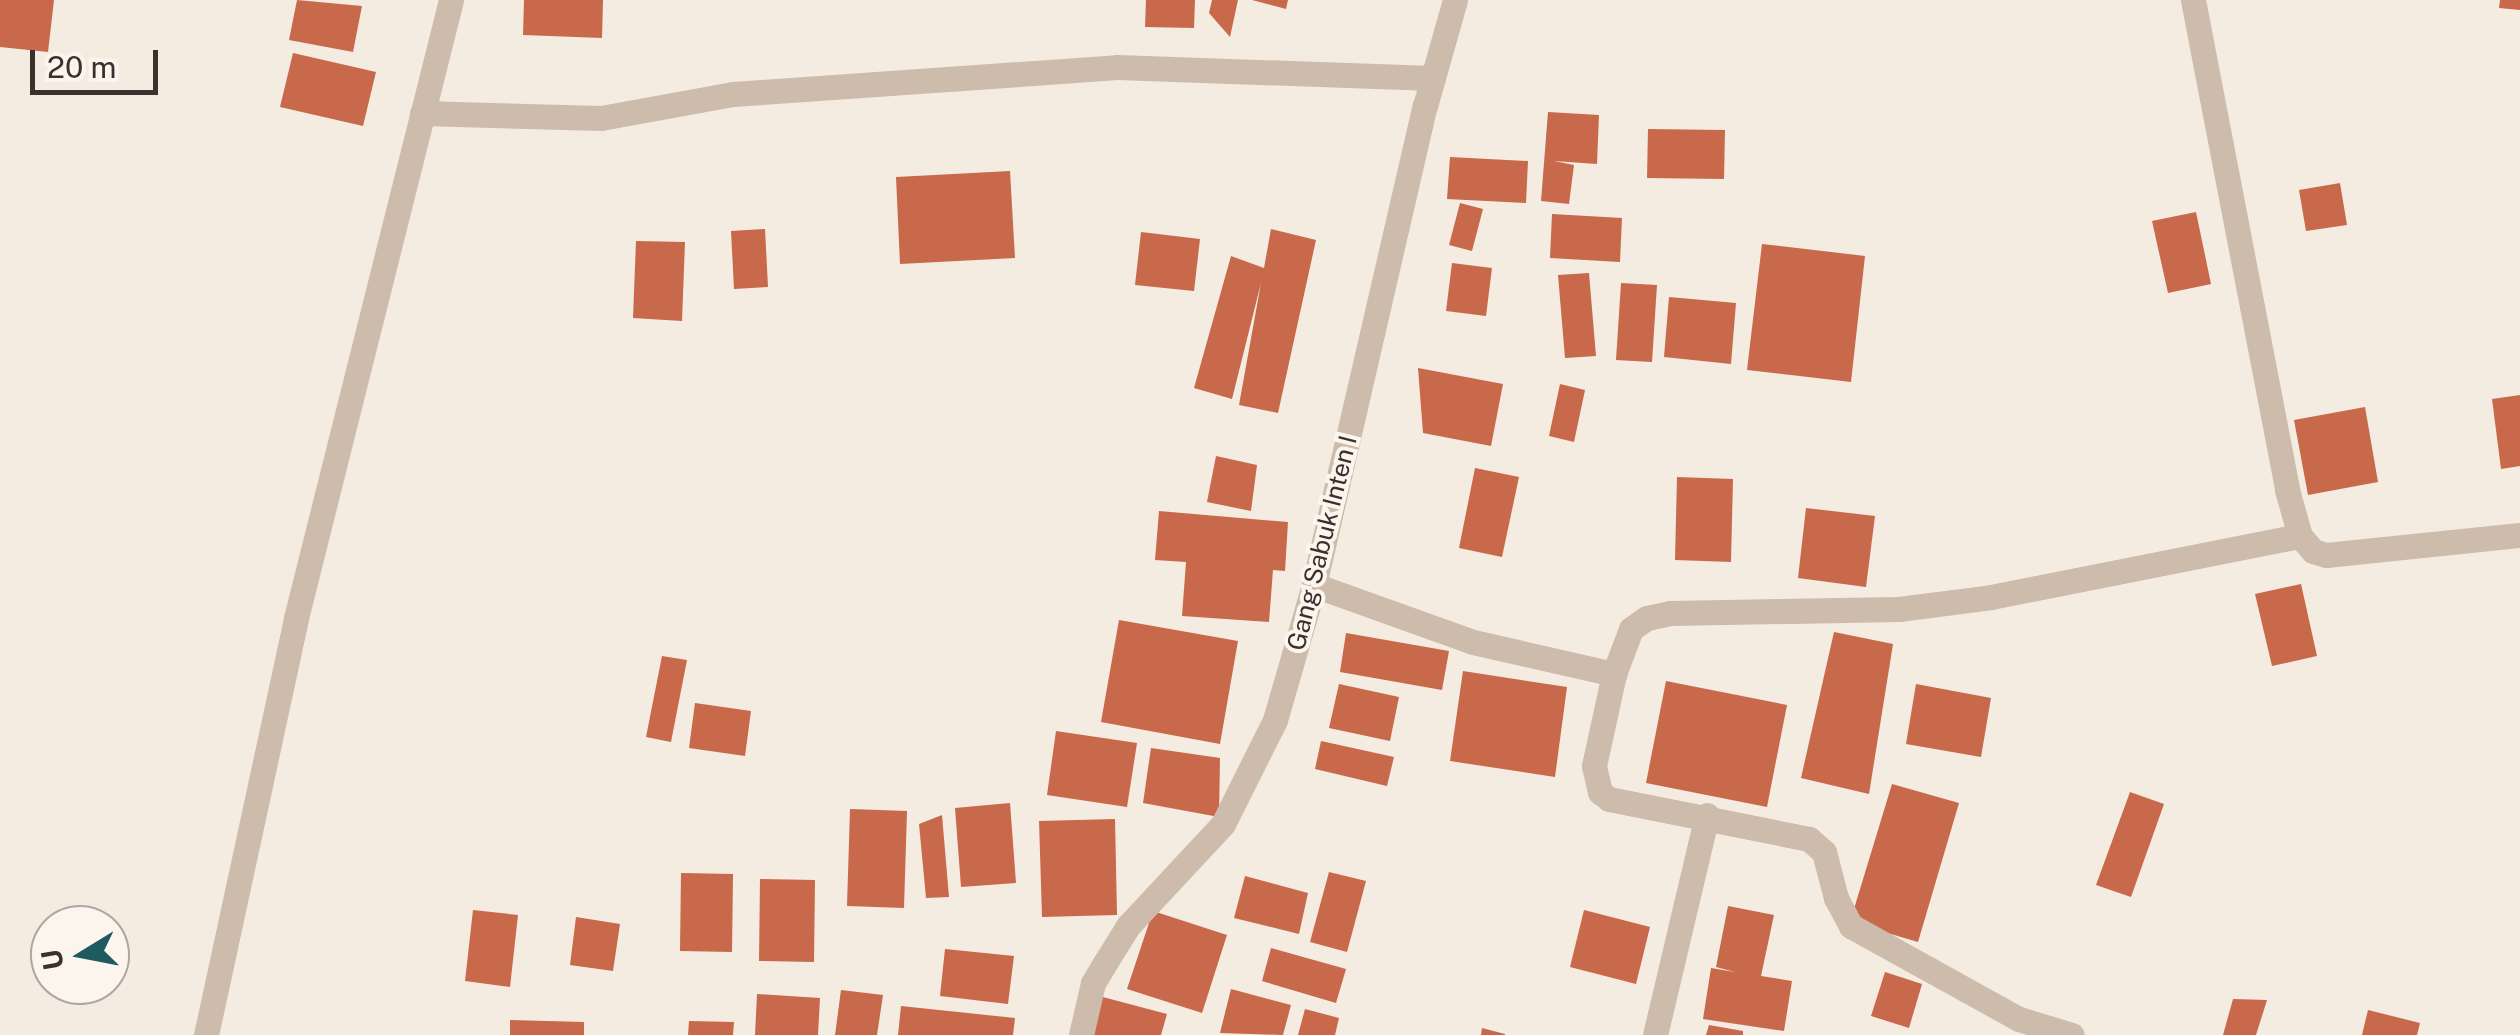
<!DOCTYPE html>
<html>
<head>
<meta charset="utf-8">
<style>
  body { margin:0 }
  #map { position:relative; width:2520px; height:1035px; overflow:hidden; background:#f4ebe1; font-family:"Public Sans",sans-serif }
  div>[style] { position:absolute }
  .building>* { inset:0; background:#c8694b }
  .street>* { height:25px; margin:-12.5px; padding:0 12.5px; transform-origin:12.5px; border-radius:12.5px; background:#cdbbac }
  span { translate:-50% -50%; white-space:nowrap; text-align:center; line-height:1.15; -webkit-text-stroke:8px #fbf5ee; paint-order:stroke }
  .street-label { font-size:25px; color:#3b302b }
  .north { position:absolute; left:30px; top:905px; width:100px; height:100px; box-sizing:border-box; background:#fbf5ee; border:2px solid #aea6a0; border-radius:50%; rotate:260deg; font-size:28px; font-weight:700; line-height:40px; text-align:center; color:#3b302b }
  .north::after { content:''; display:block; margin:auto; width:35px; height:45px; background:#1f5a5e; clip-path:polygon(50% 0,100% 100%,50% 72%,0 100%) }
  .scale { position:absolute; left:30px; top:50px; width:128px; height:45px; box-sizing:border-box; border:5px solid #3b302b; border-top:0; padding-left:12px; font-size:30px; line-height:35px; white-space:nowrap; color:#3b302b; -webkit-text-stroke:8px #fbf5ee; paint-order:stroke }
</style>
</head>
<body>
<div id="map">
  <div class="building">
    <i style="clip-path:polygon(0 0,54px 0,48px 52px,0 47px)"></i>
    <i style="clip-path:polygon(297px 0,362px 6px,353px 52px,289px 40px)"></i>
    <i style="clip-path:polygon(524px 0,603px 0,602px 38px,523px 35px)"></i>
    <i style="clip-path:polygon(1146px 0,1195px 0,1194px 28px,1145px 27px)"></i>
    <i style="clip-path:polygon(1212px 0,1238px 0,1230px 37px,1209px 13px)"></i>
    <i style="clip-path:polygon(1252px 0,1288px 0,1286px 9px)"></i>
    <i style="clip-path:polygon(2500px 0,2520px 0,2520px 10px,2499px 8px)"></i>
    <i style="clip-path:polygon(293px 53px,376px 72px,363px 126px,280px 107px)"></i>
    <i style="clip-path:polygon(1548px 112px,1599px 115px,1597px 164px,1554px 161px,1574px 165px,1569px 204px,1541px 201px)"></i>
    <i style="clip-path:polygon(1648px 129px,1725px 130px,1724px 179px,1647px 178px)"></i>
    <i style="clip-path:polygon(1450px 157px,1528px 161px,1526px 203px,1447px 199px)"></i>
    <i style="clip-path:polygon(1010px 171px,1015px 258px,900px 264px,896px 177px)"></i>
    <i style="clip-path:polygon(2340px 183px,2347px 225px,2306px 231px,2299px 190px)"></i>
    <i style="clip-path:polygon(1460px 203px,1483px 209px,1472px 251px,1449px 245px)"></i>
    <i style="clip-path:polygon(2196px 212px,2211px 284px,2168px 293px,2152px 221px)"></i>
    <i style="clip-path:polygon(1552px 214px,1622px 218px,1620px 262px,1550px 258px)"></i>
    <i style="clip-path:polygon(765px 229px,768px 287px,734px 289px,731px 231px)"></i>
    <i style="clip-path:polygon(1271px 229px,1316px 240px,1278px 413px,1239px 405px,1261px 283px,1232px 399px,1194px 388px,1231px 256px,1264px 268px)"></i>
    <i style="clip-path:polygon(1141px 232px,1200px 239px,1194px 291px,1135px 285px)"></i>
    <i style="clip-path:polygon(636px 241px,685px 242px,682px 321px,633px 318px)"></i>
    <i style="clip-path:polygon(1762px 244px,1865px 256px,1851px 382px,1747px 370px)"></i>
    <i style="clip-path:polygon(1452px 263px,1492px 268px,1486px 316px,1446px 311px)"></i>
    <i style="clip-path:polygon(1589px 273px,1596px 356px,1565px 358px,1558px 275px)"></i>
    <i style="clip-path:polygon(1621px 283px,1657px 285px,1652px 362px,1616px 360px)"></i>
    <i style="clip-path:polygon(1669px 297px,1736px 303px,1731px 364px,1664px 357px)"></i>
    <i style="clip-path:polygon(1418px 368px,1503px 384px,1491px 446px,1423px 433px)"></i>
    <i style="clip-path:polygon(1560px 384px,1585px 390px,1574px 442px,1549px 436px)"></i>
    <i style="clip-path:polygon(2520px 395px,2520px 466px,2501px 469px,2492px 399px)"></i>
    <i style="clip-path:polygon(2365px 407px,2378px 482px,2308px 495px,2294px 420px)"></i>
    <i style="clip-path:polygon(1216px 456px,1257px 465px,1251px 511px,1207px 502px)"></i>
    <i style="clip-path:polygon(1475px 468px,1519px 477px,1502px 557px,1459px 548px)"></i>
    <i style="clip-path:polygon(1677px 477px,1733px 479px,1731px 562px,1675px 560px)"></i>
    <i style="clip-path:polygon(1806px 508px,1875px 516px,1866px 587px,1798px 578px)"></i>
    <i style="clip-path:polygon(1159px 511px,1288px 522px,1285px 571px,1273px 570px,1269px 622px,1182px 616px,1186px 562px,1155px 560px)"></i>
    <i style="clip-path:polygon(2301px 584px,2317px 656px,2272px 666px,2255px 594px)"></i>
    <i style="clip-path:polygon(1119px 620px,1238px 641px,1220px 744px,1101px 722px)"></i>
    <i style="clip-path:polygon(1834px 632px,1893px 644px,1869px 794px,1801px 778px)"></i>
    <i style="clip-path:polygon(1346px 633px,1449px 651px,1442px 690px,1340px 672px)"></i>
    <i style="clip-path:polygon(662px 656px,687px 660px,671px 742px,646px 737px)"></i>
    <i style="clip-path:polygon(1463px 671px,1567px 687px,1555px 777px,1450px 761px)"></i>
    <i style="clip-path:polygon(1666px 681px,1787px 705px,1767px 807px,1646px 783px)"></i>
    <i style="clip-path:polygon(1339px 684px,1399px 697px,1390px 741px,1329px 728px)"></i>
    <i style="clip-path:polygon(1916px 684px,1991px 698px,1981px 757px,1906px 744px)"></i>
    <i style="clip-path:polygon(695px 703px,751px 711px,745px 756px,689px 748px)"></i>
    <i style="clip-path:polygon(1056px 731px,1137px 743px,1127px 807px,1047px 795px)"></i>
    <i style="clip-path:polygon(1321px 741px,1394px 757px,1387px 786px,1315px 769px)"></i>
    <i style="clip-path:polygon(1151px 748px,1220px 758px,1219px 817px,1143px 803px)"></i>
    <i style="clip-path:polygon(1892px 784px,1959px 803px,1918px 942px,1850px 922px)"></i>
    <i style="clip-path:polygon(2130px 792px,2164px 804px,2131px 897px,2096px 885px)"></i>
    <i style="clip-path:polygon(1010px 803px,1016px 883px,961px 887px,955px 808px)"></i>
    <i style="clip-path:polygon(850px 809px,907px 811px,904px 908px,847px 906px)"></i>
    <i style="clip-path:polygon(942px 815px,949px 897px,926px 898px,919px 824px)"></i>
    <i style="clip-path:polygon(1115px 819px,1117px 915px,1042px 917px,1039px 821px)"></i>
    <i style="clip-path:polygon(1329px 872px,1366px 881px,1347px 952px,1310px 942px)"></i>
    <i style="clip-path:polygon(681px 873px,733px 874px,732px 952px,680px 951px)"></i>
    <i style="clip-path:polygon(1245px 876px,1308px 893px,1299px 934px,1234px 918px)"></i>
    <i style="clip-path:polygon(760px 879px,815px 880px,814px 962px,759px 961px)"></i>
    <i style="clip-path:polygon(1728px 906px,1774px 915px,1761px 976px,1792px 981px,1784px 1031px,1703px 1019px,1711px 968px,1735px 972px,1716px 967px)"></i>
    <i style="clip-path:polygon(473px 910px,518px 915px,510px 987px,465px 981px)"></i>
    <i style="clip-path:polygon(1584px 910px,1650px 927px,1636px 984px,1570px 967px)"></i>
    <i style="clip-path:polygon(1153px 911px,1227px 935px,1202px 1013px,1127px 989px)"></i>
    <i style="clip-path:polygon(576px 917px,620px 924px,613px 971px,570px 965px)"></i>
    <i style="clip-path:polygon(1271px 948px,1346px 969px,1336px 1003px,1262px 981px)"></i>
    <i style="clip-path:polygon(945px 949px,1014px 956px,1008px 1004px,940px 996px)"></i>
    <i style="clip-path:polygon(1885px 972px,1922px 984px,1909px 1028px,1871px 1016px)"></i>
    <i style="clip-path:polygon(1231px 989px,1291px 1005px,1283px 1035px,1220px 1033px)"></i>
    <i style="clip-path:polygon(841px 990px,883px 995px,877px 1035px,835px 1035px)"></i>
    <i style="clip-path:polygon(757px 994px,820px 998px,818px 1035px,755px 1035px)"></i>
    <i style="clip-path:polygon(1099px 996px,1167px 1014px,1161px 1035px,1089px 1035px)"></i>
    <i style="clip-path:polygon(2233px 999px,2267px 1000px,2256px 1035px,2223px 1035px)"></i>
    <i style="clip-path:polygon(901px 1006px,1015px 1018px,1013px 1035px,898px 1035px)"></i>
    <i style="clip-path:polygon(1305px 1009px,1339px 1018px,1335px 1035px,1298px 1035px)"></i>
    <i style="clip-path:polygon(2368px 1010px,2420px 1023px,2417px 1035px,2362px 1035px)"></i>
    <i style="clip-path:polygon(510px 1020px,584px 1022px,584px 1035px,510px 1035px)"></i>
    <i style="clip-path:polygon(689px 1021px,734px 1022px,733px 1035px,688px 1035px)"></i>
    <i style="clip-path:polygon(1709px 1025px,1743px 1031px,1743px 1035px,1706px 1035px)"></i>
    <i style="clip-path:polygon(1482px 1028px,1505px 1034px,1505px 1035px,1481px 1035px)"></i>
  </div>
  <div class="street">
    <i style="left:2193px;top:0;width:499px;rotate:79.1deg"></i>
    <i style="left:2287px;top:490px;width:48px;rotate:74.2deg"></i>
    <i style="left:2300px;top:536px;width:20px;rotate:49deg"></i>
    <i style="left:2313px;top:551px;width:14px;rotate:17deg"></i>
    <i style="left:2326px;top:555px;width:195px;rotate:-5.9deg"></i>
    <i style="left:422px;top:113px;width:179px;rotate:1.6deg"></i>
    <i style="left:601px;top:118px;width:134px;rotate:-10.3deg"></i>
    <i style="left:733px;top:94px;width:385px;rotate:-4deg"></i>
    <i style="left:1117px;top:67px;width:316px;rotate:2deg"></i>
    <i style="left:1314px;top:585px;width:169px;rotate:19.7deg"></i>
    <i style="left:1473px;top:642px;width:145px;rotate:12.8deg"></i>
    <i style="left:1614px;top:674px;width:94px;rotate:102.3deg"></i>
    <i style="left:1594px;top:766px;width:27px;rotate:77deg"></i>
    <i style="left:1600px;top:792px;width:11px;rotate:38deg"></i>
    <i style="left:1609px;top:799px;width:204px;rotate:11.3deg"></i>
    <i style="left:1809px;top:839px;width:20px;rotate:41deg"></i>
    <i style="left:1824px;top:852px;width:48px;rotate:75.4deg"></i>
    <i style="left:1836px;top:898px;width:32px;rotate:62deg"></i>
    <i style="left:1851px;top:926px;width:192px;rotate:29deg"></i>
    <i style="left:2019px;top:1019px;width:55px;rotate:16.8deg"></i>
    <i style="left:1614px;top:674px;width:48px;rotate:-69.3deg"></i>
    <i style="left:1631px;top:629px;width:19px;rotate:-35deg"></i>
    <i style="left:1647px;top:618px;width:24px;rotate:-12deg"></i>
    <i style="left:1670px;top:613px;width:229px;rotate:-1deg"></i>
    <i style="left:1899px;top:609px;width:93px;rotate:-7.4deg"></i>
    <i style="left:1991px;top:597px;width:315px;rotate:-11.2deg"></i>
    <i style="left:206px;top:1035px;width:427px;rotate:-77.8deg"></i>
    <i style="left:296px;top:618px;width:637px;rotate:-75.92deg"></i>
    <i style="left:1081px;top:1035px;width:53px;rotate:-77deg"></i>
    <i style="left:1093px;top:983px;width:23px;rotate:-59deg"></i>
    <i style="left:1105px;top:963px;width:44px;rotate:-58.1deg"></i>
    <i style="left:1128px;top:926px;width:139px;rotate:-47deg"></i>
    <i style="left:1223px;top:824px;width:116px;rotate:-63.4deg"></i>
    <i style="left:1275px;top:720px;width:141px;rotate:-73.9deg"></i>
    <i style="left:1314px;top:585px;width:492px;rotate:-77deg"></i>
    <i style="left:1425px;top:106px;width:110px;rotate:-74.2deg"></i>
    <i style="left:1655px;top:1035px;width:226px;rotate:-76.7deg"></i>
  </div>
  <div class="street-label">
    <span style="left:1322px;top:543px;rotate:-76deg">Gang Sabuk Inten I</span>
  </div>
  <div class="north">U</div>
  <div class="scale">20 m</div>
</div>
</body>
</html>
